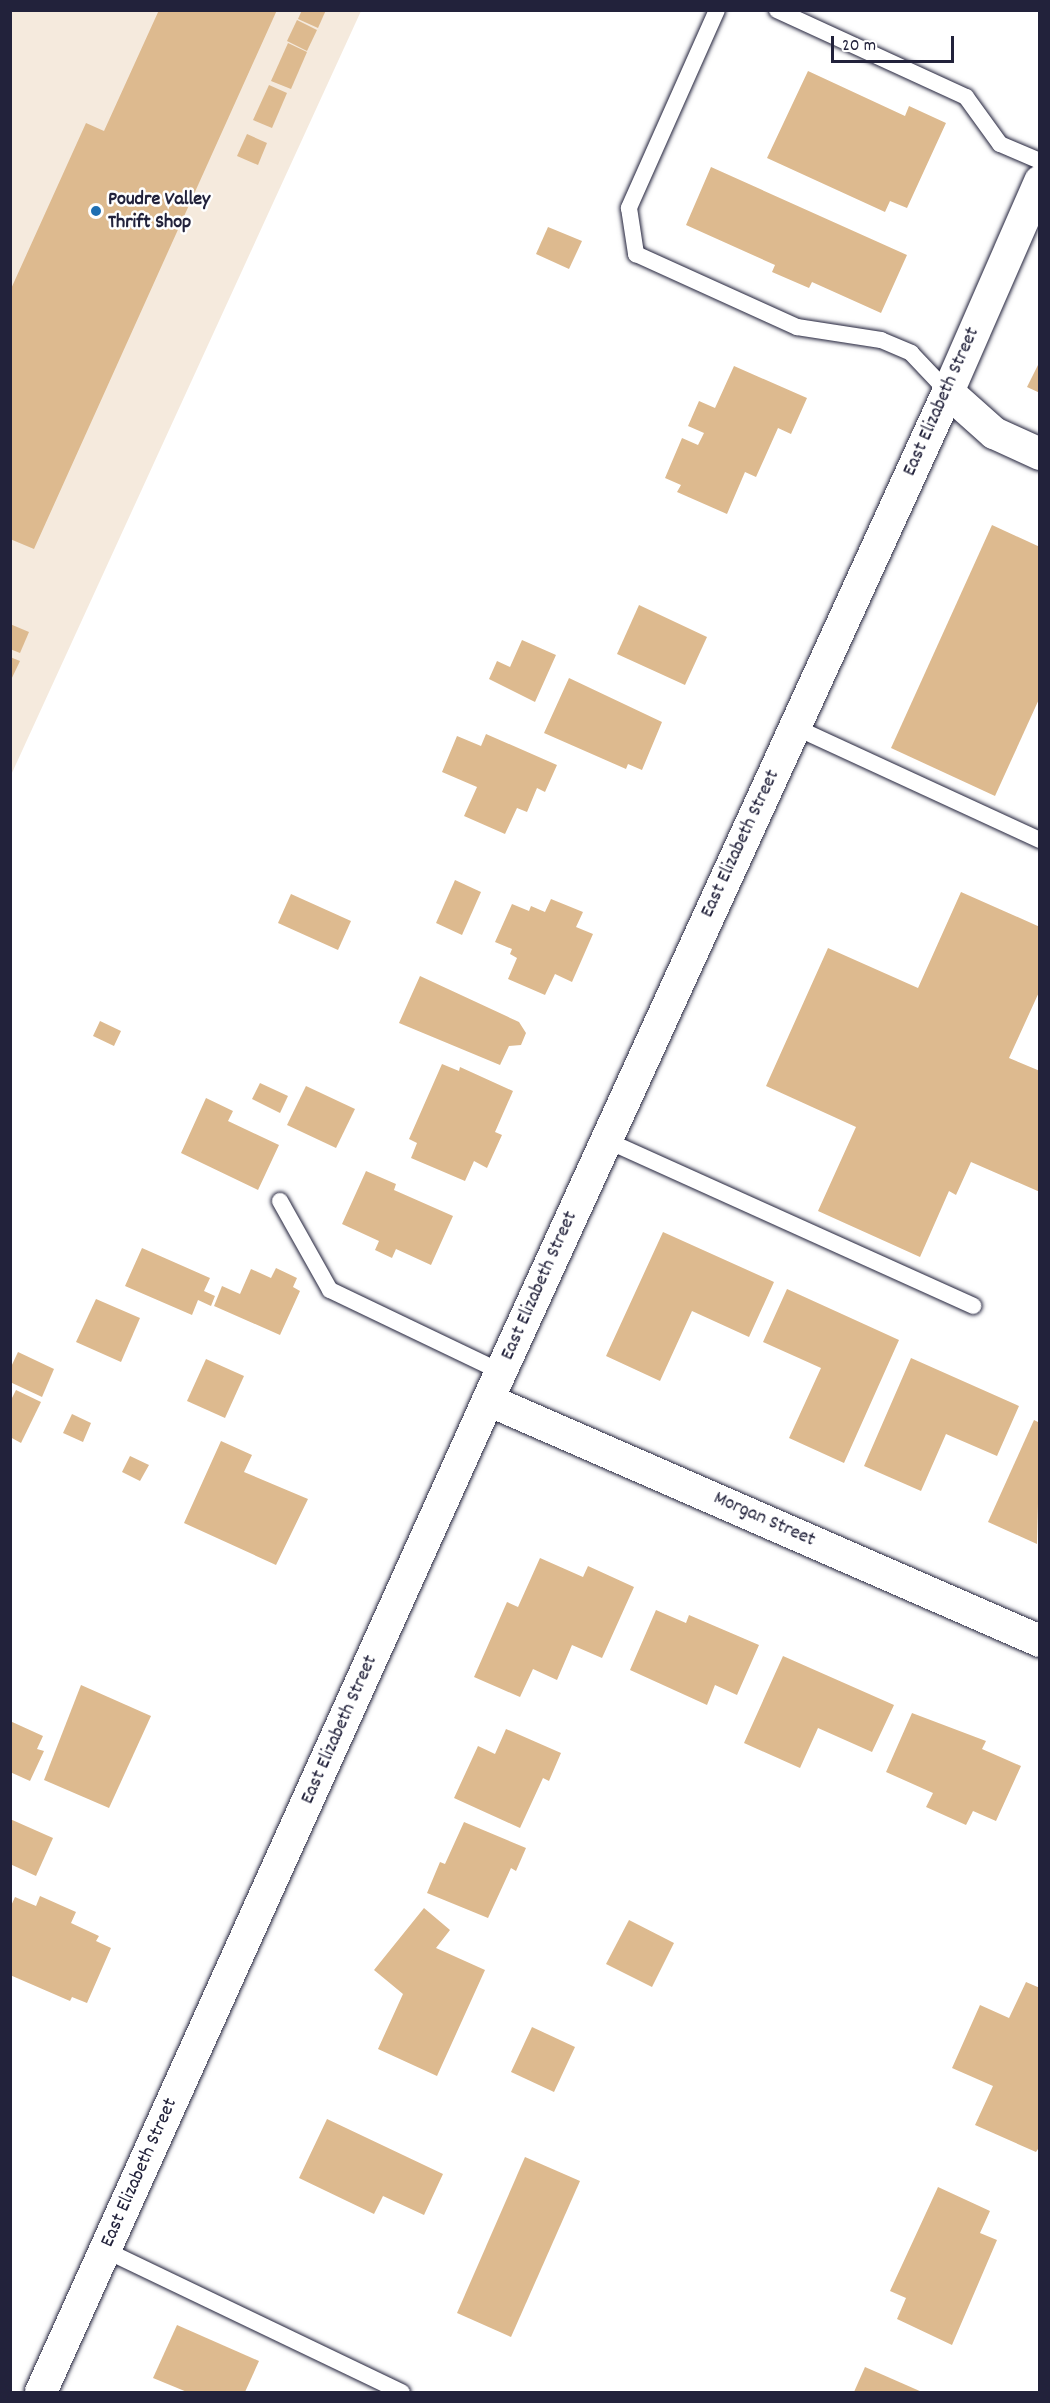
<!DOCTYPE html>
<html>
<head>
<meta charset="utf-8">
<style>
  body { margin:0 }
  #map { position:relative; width:1050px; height:2403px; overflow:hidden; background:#fff; font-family:Dekko,sans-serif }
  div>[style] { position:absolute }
  .built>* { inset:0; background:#f5eadd }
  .building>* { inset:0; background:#ddba8f }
  .roads { filter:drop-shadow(0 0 2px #22223b) drop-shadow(0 0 2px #22223b) }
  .lane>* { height:16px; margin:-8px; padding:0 8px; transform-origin:8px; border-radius:8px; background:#fff }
  .street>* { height:32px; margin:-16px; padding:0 16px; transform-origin:16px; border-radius:16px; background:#fff }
  .dots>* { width:16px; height:16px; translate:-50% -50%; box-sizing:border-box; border:3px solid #fff; border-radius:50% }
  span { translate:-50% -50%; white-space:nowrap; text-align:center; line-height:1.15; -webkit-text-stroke:5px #fff; paint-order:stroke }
  .poi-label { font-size:20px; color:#22223b; font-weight:700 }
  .left { translate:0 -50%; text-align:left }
  .street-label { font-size:20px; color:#22223b }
  .frame { position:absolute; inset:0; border:12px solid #22223b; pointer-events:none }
  .scale { position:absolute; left:831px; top:36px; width:123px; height:27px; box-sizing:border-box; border:3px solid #22223b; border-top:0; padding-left:8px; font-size:18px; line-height:21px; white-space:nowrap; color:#22223b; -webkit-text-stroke:4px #fff; paint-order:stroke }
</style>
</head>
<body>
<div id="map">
  <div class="built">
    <i style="clip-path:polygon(11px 11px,361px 11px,11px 775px)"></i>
  </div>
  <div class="building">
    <i style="clip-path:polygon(159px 10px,277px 10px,34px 549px,10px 539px,10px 291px,86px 123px,104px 131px)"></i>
    <i style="clip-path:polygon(302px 10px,326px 10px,318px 28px,298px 19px)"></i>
    <i style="clip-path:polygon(297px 20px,317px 30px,307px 51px,287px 41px)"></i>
    <i style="clip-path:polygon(288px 43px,307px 52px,291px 89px,271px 81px)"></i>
    <i style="clip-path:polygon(808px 71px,905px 116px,909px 106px,946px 123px,907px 208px,890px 201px,885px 212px,767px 158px)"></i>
    <i style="clip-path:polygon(269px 85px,287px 93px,272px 128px,253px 120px)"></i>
    <i style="clip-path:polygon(247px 134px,267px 143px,258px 165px,237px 156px)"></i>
    <i style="clip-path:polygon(711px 167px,907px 255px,881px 313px,812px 282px,809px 288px,772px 272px,775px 265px,686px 225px)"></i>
    <i style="clip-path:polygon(548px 227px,582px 241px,569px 269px,536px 254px)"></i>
    <i style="clip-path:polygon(1040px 361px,1040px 393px,1027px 387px)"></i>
    <i style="clip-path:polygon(734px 366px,807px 398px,791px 434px,778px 428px,756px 477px,745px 472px,727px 514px,677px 492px,681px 485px,665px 478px,682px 438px,698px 445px,704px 433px,688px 426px,699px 401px,715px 408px)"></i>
    <i style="clip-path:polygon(992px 525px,1040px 547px,1040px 697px,995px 796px,891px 748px)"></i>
    <i style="clip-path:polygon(639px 605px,707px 637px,685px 685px,617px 654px)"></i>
    <i style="clip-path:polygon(10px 624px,29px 632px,20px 653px,10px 649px)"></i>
    <i style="clip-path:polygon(522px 640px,556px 655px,535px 702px,489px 679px,497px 661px,510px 667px)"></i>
    <i style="clip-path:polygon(10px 657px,20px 661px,10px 682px)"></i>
    <i style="clip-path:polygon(569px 678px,662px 722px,642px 770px,628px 764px,626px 769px,544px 733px)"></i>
    <i style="clip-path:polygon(486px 734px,557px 765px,545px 792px,537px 788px,527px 812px,517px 808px,505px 834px,464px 816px,477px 787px,442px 772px,457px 736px,481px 746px)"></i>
    <i style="clip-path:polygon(455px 880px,481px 892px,462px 935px,436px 923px)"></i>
    <i style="clip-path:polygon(961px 892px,1040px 927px,1040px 990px,1009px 1058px,1040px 1071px,1040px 1192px,971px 1162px,956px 1195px,949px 1191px,920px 1257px,818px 1211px,856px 1127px,766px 1086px,828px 948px,918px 988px)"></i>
    <i style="clip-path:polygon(291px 894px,351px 921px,338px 950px,278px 923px)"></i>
    <i style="clip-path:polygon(551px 899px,583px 912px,576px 927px,593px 934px,572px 982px,555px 974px,545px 995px,508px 979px,517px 958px,510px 954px,512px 949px,495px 942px,512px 904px,529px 911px,531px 906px,545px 912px)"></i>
    <i style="clip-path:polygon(420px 976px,519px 1022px,526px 1033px,521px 1045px,509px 1046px,500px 1065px,399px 1023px)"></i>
    <i style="clip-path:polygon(100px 1021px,121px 1031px,114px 1046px,93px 1036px)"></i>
    <i style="clip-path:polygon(442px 1064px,459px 1071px,460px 1067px,513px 1091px,495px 1132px,502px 1135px,487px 1168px,474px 1161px,465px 1181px,411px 1158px,417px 1143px,409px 1139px)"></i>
    <i style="clip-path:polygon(260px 1083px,288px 1096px,280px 1113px,252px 1099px)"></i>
    <i style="clip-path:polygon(306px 1086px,355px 1109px,336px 1148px,287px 1125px)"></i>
    <i style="clip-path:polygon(206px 1098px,233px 1111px,228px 1121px,279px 1145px,258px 1190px,181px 1153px)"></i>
    <i style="clip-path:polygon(366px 1171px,396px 1184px,394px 1190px,453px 1216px,431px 1265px,396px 1249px,392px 1258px,375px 1250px,379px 1241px,342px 1224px)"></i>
    <i style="clip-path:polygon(663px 1232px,774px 1282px,749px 1337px,692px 1311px,660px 1381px,606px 1356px)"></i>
    <i style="clip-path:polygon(142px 1248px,210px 1278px,204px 1291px,215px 1296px,211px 1306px,198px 1300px,192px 1315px,125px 1286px)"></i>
    <i style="clip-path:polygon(276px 1268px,297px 1278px,293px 1287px,300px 1291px,280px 1335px,214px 1306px,222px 1286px,240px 1294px,251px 1269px,271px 1278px)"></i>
    <i style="clip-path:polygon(787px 1289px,899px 1340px,844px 1463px,789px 1438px,821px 1368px,763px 1342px)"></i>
    <i style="clip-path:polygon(96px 1299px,140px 1318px,121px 1362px,76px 1342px)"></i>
    <i style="clip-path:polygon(18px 1352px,54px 1369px,42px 1397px,10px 1382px,10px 1369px)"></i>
    <i style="clip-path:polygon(911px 1358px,1019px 1406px,997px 1456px,946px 1434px,921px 1491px,864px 1466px)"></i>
    <i style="clip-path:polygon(206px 1359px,244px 1376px,225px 1418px,187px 1401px)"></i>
    <i style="clip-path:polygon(16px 1390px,41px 1402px,21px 1443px,10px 1437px,10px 1402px)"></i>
    <i style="clip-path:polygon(72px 1414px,91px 1423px,83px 1442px,63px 1433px)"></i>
    <i style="clip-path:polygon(1034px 1420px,1040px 1423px,1037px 1544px,988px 1522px)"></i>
    <i style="clip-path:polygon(221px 1441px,252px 1455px,244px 1472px,308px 1499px,276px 1565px,184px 1523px)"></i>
    <i style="clip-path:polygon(130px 1456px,149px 1465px,140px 1481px,122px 1472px)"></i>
    <i style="clip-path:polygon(540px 1558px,583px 1577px,588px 1566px,634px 1587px,602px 1658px,572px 1645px,557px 1680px,533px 1669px,520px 1697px,474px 1677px,507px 1602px,518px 1607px)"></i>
    <i style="clip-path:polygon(656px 1610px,686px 1623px,689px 1615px,759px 1645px,737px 1695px,715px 1685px,707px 1705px,630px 1670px)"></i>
    <i style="clip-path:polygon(783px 1656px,894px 1705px,872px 1752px,818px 1728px,800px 1768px,744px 1743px)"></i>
    <i style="clip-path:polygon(81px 1685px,151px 1716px,109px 1808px,44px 1780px)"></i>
    <i style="clip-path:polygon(912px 1713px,986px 1741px,982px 1749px,1021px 1766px,996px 1821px,973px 1811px,966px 1825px,926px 1807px,933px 1793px,886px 1772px)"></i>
    <i style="clip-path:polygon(10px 1721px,43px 1736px,37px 1749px,44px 1751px,30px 1781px,10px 1772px)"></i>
    <i style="clip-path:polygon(506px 1729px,561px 1753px,549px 1781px,543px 1778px,520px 1828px,454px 1798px,478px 1746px,495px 1754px)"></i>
    <i style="clip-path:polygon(10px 1819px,53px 1838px,36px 1876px,10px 1864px)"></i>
    <i style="clip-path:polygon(464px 1822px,526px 1848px,516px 1871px,511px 1868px,488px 1918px,427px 1893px,440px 1862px,445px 1864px)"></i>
    <i style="clip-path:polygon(40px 1896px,76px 1912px,71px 1923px,99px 1936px,96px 1941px,111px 1948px,87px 2003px,72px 1997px,70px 2001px,10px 1975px,10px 1908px,15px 1897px,36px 1906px)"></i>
    <i style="clip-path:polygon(424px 1908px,450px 1930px,436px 1948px,485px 1970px,437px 2076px,378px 2049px,403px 1994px,374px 1970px)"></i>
    <i style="clip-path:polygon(629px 1920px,674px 1943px,652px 1987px,606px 1964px)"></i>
    <i style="clip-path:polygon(1026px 1982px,1040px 1988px,1040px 2146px,1036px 2152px,975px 2125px,993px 2086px,952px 2068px,980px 2005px,1009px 2018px)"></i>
    <i style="clip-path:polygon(532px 2027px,575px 2047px,554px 2092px,511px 2072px)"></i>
    <i style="clip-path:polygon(327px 2119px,443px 2174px,424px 2215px,383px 2196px,374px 2214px,299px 2178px)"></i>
    <i style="clip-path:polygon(525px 2157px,580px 2181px,511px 2337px,457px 2313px)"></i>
    <i style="clip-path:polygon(938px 2187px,990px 2211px,980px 2233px,997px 2240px,952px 2345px,897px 2319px,906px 2298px,890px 2291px)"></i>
    <i style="clip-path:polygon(177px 2325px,259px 2361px,245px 2392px,187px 2392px,153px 2378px)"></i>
    <i style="clip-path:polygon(865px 2367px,922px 2392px,854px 2392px)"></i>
  </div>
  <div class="roads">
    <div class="lane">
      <i style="left:717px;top:10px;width:217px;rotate:114deg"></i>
      <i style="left:629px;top:208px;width:47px;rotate:81.3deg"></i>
      <i style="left:636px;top:254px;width:177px;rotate:24.4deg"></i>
      <i style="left:797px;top:327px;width:85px;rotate:8.8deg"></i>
      <i style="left:881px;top:340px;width:33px;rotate:23deg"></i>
      <i style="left:911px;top:353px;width:54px;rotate:46.5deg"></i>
      <i style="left:777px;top:10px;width:208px;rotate:24.7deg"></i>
      <i style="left:966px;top:97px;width:58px;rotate:54.1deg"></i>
      <i style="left:1000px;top:144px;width:43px;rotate:23deg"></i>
      <i style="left:795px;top:727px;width:270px;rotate:24.8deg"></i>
      <i style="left:606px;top:1140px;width:403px;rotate:24.3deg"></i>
      <i style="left:280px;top:1201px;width:102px;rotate:60.7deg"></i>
      <i style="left:330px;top:1290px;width:190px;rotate:25.6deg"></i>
      <i style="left:105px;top:2250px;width:329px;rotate:25.6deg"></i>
    </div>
    <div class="street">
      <i style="left:948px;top:392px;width:62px;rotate:41.7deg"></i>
      <i style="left:994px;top:433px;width:51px;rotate:24.5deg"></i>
      <i style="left:488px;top:1400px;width:602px;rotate:23.59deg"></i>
      <i style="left:41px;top:2392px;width:1088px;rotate:-65.74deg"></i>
      <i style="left:488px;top:1400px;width:1108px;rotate:-65.47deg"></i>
      <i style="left:948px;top:392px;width:230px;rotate:-66.4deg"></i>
    </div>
  </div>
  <div class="dots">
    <i style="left:96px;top:211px;background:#1f6fb2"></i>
  </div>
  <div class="poi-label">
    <span class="left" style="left:108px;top:212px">Poudre Valley<br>Thrift Shop</span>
  </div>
  <div class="street-label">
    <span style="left:942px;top:402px;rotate:-66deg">East Elizabeth Street</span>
    <span style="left:741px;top:844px;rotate:-65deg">East Elizabeth Street</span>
    <span style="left:540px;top:1286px;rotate:-66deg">East Elizabeth Street</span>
    <span style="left:764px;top:1520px;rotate:24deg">Morgan Street</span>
    <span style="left:340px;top:1730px;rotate:-66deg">East Elizabeth Street</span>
    <span style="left:140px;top:2173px;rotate:-66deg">East Elizabeth Street</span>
  </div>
  <div class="frame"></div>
  <div class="scale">20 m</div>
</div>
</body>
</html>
